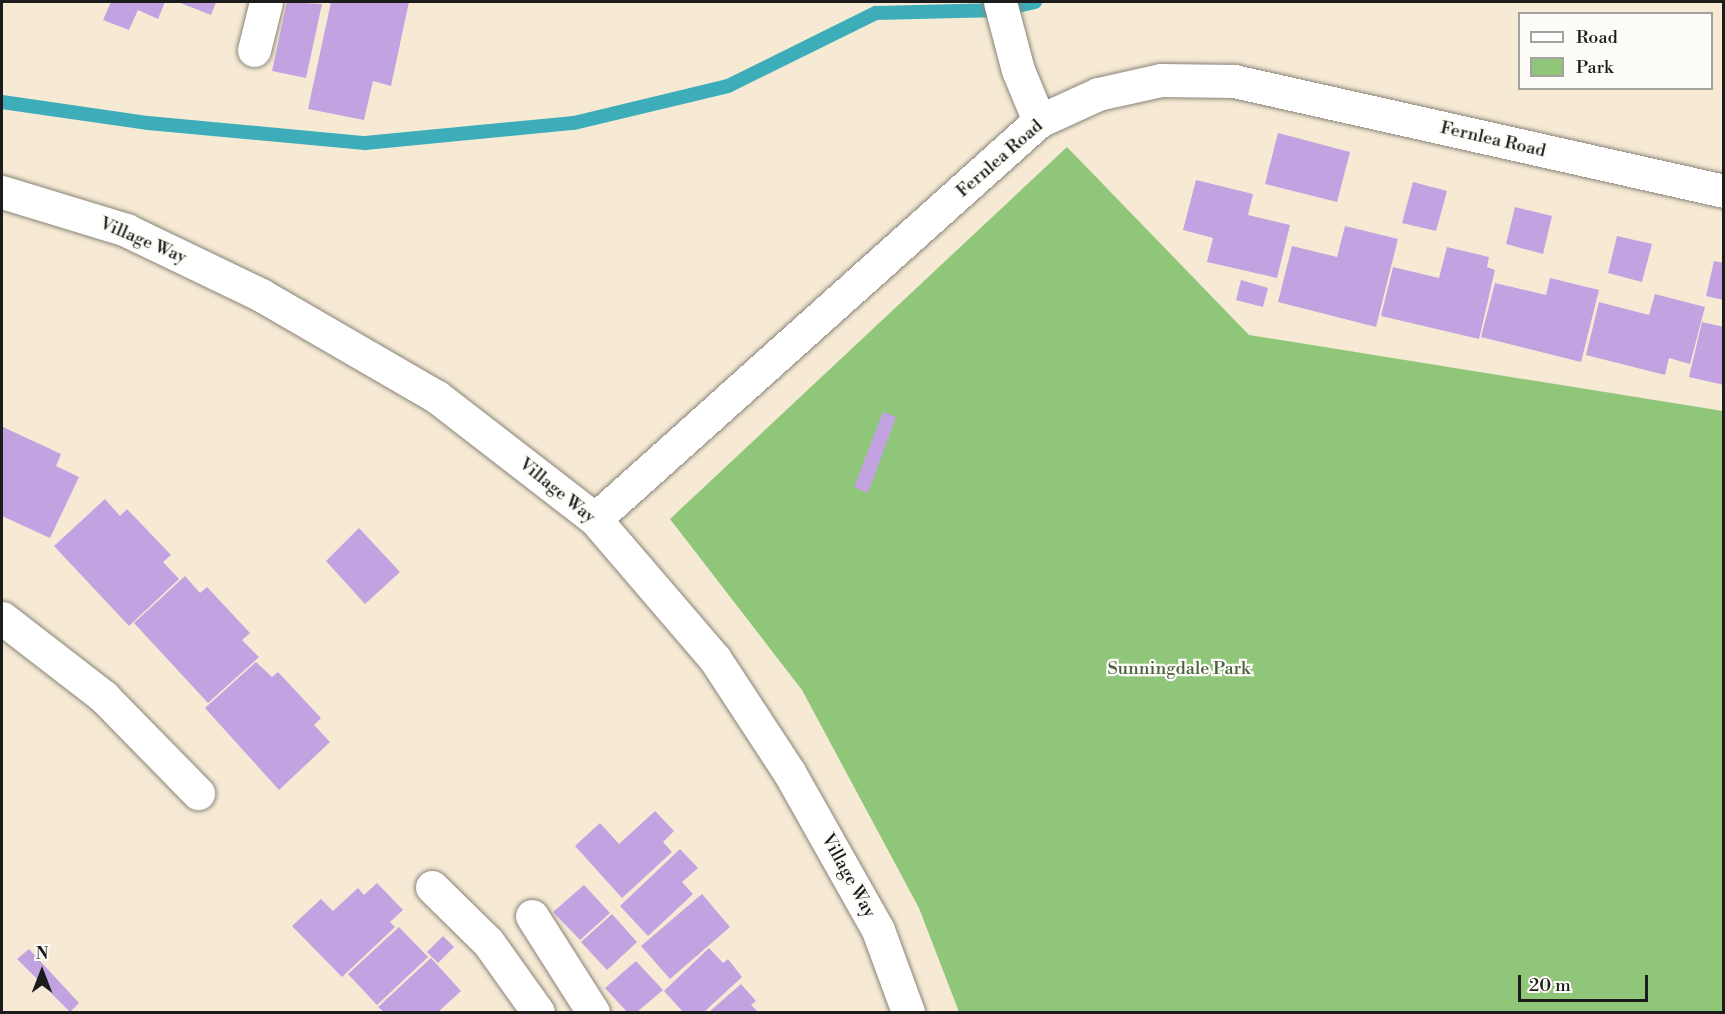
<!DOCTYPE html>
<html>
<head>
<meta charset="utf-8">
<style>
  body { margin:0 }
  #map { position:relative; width:1725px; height:1014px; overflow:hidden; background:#f6ead5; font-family:"Libre Bodoni",serif }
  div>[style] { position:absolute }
  .green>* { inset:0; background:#8fc679 }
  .stream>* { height:14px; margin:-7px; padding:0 7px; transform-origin:7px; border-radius:7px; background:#3eadba }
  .building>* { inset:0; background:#c3a2e2 }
  .roads { filter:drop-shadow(0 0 2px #898378) drop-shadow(0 0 2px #898378) }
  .minor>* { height:33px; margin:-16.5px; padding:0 16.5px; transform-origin:16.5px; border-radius:16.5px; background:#fff }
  span { translate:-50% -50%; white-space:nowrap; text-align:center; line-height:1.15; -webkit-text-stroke:4.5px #fdfcf7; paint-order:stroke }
  .street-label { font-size:18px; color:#1c1c1c }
  .park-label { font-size:18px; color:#4a6041 }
  .frame { position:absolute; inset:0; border:3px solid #1c1c1c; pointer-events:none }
  .legend { position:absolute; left:1518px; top:12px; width:195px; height:78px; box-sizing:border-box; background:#fdfcf7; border:2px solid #a3a29f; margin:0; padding:8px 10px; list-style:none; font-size:18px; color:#1c1c1c }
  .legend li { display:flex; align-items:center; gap:12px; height:30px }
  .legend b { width:30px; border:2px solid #a3a29f }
  .north { position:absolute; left:12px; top:942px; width:60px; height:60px; -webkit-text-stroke:4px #fdfcf7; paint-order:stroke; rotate:0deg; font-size:16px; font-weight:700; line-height:24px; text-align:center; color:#1c1c1c }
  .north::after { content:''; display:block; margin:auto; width:21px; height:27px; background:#1c1c1c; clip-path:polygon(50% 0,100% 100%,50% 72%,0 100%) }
  .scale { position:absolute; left:1518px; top:975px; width:130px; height:27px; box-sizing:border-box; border:3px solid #1c1c1c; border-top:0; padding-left:8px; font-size:18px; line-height:21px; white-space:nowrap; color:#1c1c1c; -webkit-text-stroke:4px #fdfcf7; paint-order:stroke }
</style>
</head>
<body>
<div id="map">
  <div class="green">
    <i style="clip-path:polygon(1067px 147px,1249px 335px,1723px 411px,1723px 1012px,959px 1012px,919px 908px,802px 690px,670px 519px)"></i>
  </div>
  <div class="stream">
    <i style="left:2px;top:102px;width:148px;rotate:8.2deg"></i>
    <i style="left:148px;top:123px;width:218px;rotate:5.3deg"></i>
    <i style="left:365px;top:143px;width:210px;rotate:-5.5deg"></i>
    <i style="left:574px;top:123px;width:158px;rotate:-13.5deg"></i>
    <i style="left:728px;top:86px;width:165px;rotate:-26.3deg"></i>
    <i style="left:876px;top:13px;width:124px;rotate:-1.4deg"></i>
    <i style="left:1000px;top:10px;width:36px;rotate:-13deg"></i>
  </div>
  <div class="building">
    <i style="clip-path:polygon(111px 2px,165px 2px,158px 19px,138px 10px,129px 30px,103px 20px)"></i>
    <i style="clip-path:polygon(178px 2px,216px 2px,211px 15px)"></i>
    <i style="clip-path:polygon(287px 2px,322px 4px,306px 78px,272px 71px)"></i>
    <i style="clip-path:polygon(331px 2px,409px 2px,391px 86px,373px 81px,364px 120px,308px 109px)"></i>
    <i style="clip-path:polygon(1278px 133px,1350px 152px,1337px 202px,1265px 184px)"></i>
    <i style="clip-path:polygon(1196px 180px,1253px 194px,1248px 215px,1290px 225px,1277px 278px,1207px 262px,1213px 238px,1183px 230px)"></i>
    <i style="clip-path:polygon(1413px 182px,1447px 191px,1436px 231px,1402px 223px)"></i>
    <i style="clip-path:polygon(1515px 207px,1552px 216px,1543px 254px,1506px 244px)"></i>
    <i style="clip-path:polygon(1345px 226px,1398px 239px,1376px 327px,1278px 302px,1292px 246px,1337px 257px)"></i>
    <i style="clip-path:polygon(1617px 236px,1652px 244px,1642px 282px,1608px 273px)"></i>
    <i style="clip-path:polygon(1447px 247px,1489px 257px,1487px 267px,1495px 270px,1479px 339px,1381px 316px,1393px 267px,1439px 278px)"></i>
    <i style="clip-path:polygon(1714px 261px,1724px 263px,1724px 300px,1706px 296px)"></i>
    <i style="clip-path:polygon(1550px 278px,1599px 290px,1581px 362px,1481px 337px,1495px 283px,1546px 295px)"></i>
    <i style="clip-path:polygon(1241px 280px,1268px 288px,1263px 307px,1236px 300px)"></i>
    <i style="clip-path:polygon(1655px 294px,1705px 307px,1690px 364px,1669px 358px,1665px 375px,1586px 355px,1599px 302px,1649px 315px)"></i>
    <i style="clip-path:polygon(1702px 322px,1724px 327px,1724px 385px,1689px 377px)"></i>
    <i style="clip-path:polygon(883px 412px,896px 417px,868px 493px,854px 487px)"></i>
    <i style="clip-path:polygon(3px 427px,61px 454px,56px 466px,79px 477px,50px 538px,2px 516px)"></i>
    <i style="clip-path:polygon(105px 499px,120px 516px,127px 509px,171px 555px,163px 562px,179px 579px,129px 626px,54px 546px)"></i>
    <i style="clip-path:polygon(359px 528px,400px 572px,365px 604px,326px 561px)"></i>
    <i style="clip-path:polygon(185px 576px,200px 593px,207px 587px,250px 633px,242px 640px,259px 657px,208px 703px,134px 623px)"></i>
    <i style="clip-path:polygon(256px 662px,272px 677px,278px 672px,321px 718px,314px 725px,330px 742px,279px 790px,205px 708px)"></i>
    <i style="clip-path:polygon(655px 811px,674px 831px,663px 842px,672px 852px,622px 898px,575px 846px,600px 823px,619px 844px)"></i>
    <i style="clip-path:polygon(680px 849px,698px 868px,682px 882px,693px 894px,648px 936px,620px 906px)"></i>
    <i style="clip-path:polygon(377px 883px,403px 910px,390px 922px,395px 927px,342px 977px,292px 926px,321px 899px,333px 911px,358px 888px,364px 895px)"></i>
    <i style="clip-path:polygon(584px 885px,610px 913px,580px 940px,553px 912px)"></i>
    <i style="clip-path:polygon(702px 894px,730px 927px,670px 979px,641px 946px)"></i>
    <i style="clip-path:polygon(612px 914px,637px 942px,607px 970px,581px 942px)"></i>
    <i style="clip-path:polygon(399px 927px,428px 957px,377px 1005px,348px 974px)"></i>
    <i style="clip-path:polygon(443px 936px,454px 947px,438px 963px,427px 952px)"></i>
    <i style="clip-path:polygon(709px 948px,723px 963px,728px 959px,742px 977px,704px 1012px,683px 1012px,664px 991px)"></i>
    <i style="clip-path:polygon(29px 949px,79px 1003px,70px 1012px,17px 959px)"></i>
    <i style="clip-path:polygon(431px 958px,461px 991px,438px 1012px,384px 1012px,378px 1007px)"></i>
    <i style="clip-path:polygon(636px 961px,663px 990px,637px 1012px,627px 1012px,605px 988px)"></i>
    <i style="clip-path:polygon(741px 984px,756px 1001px,751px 1005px,758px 1012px,709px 1012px)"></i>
  </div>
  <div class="roads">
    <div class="minor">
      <i style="left:1000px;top:2px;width:70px;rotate:75.2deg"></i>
      <i style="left:1018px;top:70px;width:55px;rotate:67.6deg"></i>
      <i style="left:254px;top:50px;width:49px;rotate:-76deg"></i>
      <i style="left:2px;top:192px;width:130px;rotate:17deg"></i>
      <i style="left:126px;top:230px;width:150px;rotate:25.7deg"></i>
      <i style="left:261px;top:295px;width:203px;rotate:30.1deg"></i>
      <i style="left:437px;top:397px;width:200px;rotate:37.7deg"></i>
      <i style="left:595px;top:519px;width:184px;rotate:49.4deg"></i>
      <i style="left:715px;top:659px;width:135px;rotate:56.8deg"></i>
      <i style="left:789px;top:772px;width:181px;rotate:60.6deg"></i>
      <i style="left:878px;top:930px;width:87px;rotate:69.9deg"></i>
      <i style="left:595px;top:519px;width:596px;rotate:-41.87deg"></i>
      <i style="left:1039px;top:121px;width:65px;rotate:-24.6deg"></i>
      <i style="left:1098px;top:94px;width:65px;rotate:-12.5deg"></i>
      <i style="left:1161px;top:80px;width:73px;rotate:0.8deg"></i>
      <i style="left:1234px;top:81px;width:502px;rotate:12.65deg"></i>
      <i style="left:2px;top:618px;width:128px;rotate:37.7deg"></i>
      <i style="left:103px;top:696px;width:136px;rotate:45.6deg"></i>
      <i style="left:432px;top:887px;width:78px;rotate:44.5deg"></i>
      <i style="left:488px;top:942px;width:86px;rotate:54.5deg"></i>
      <i style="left:532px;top:916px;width:114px;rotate:57.6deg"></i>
    </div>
  </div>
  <div class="street-label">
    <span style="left:1493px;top:140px;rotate:13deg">Fernlea Road</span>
    <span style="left:1000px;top:159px;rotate:-41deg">Fernlea Road</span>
    <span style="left:143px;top:241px;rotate:23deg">Village Way</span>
    <span style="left:557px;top:491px;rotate:39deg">Village Way</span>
    <span style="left:848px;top:876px;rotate:61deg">Village Way</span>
  </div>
  <div class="park-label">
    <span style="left:1179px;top:669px">Sunningdale Park</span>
  </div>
  <div class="frame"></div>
  <ul class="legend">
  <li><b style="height:8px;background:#fff"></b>Road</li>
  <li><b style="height:16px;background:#8fc679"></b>Park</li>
  </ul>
  <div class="north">N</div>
  <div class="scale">20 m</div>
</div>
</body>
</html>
